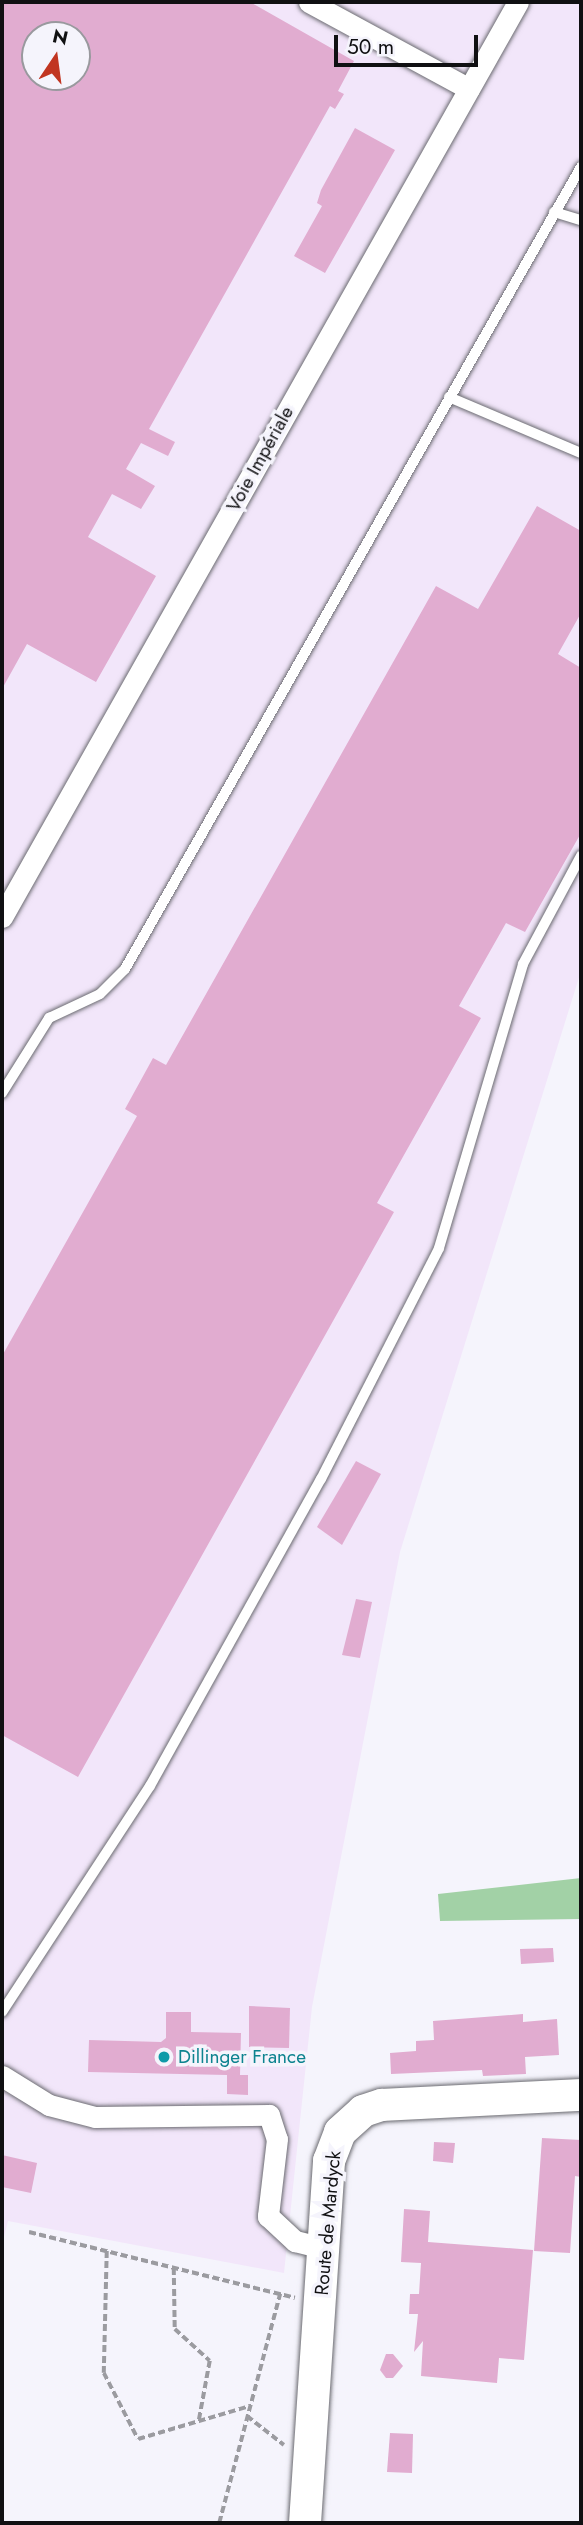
<!DOCTYPE html>
<html>
<head>
<meta charset="utf-8">
<style>
  body { margin:0 }
  #map { position:relative; width:583px; height:2525px; overflow:hidden; background:#f5f4fc; font-family:Jost,sans-serif }
  div>[style] { position:absolute }
  .industrial>* { inset:0; background:#f2e6fa }
  .forest>* { inset:0; background:#a2d1a6 }
  .building>* { inset:0; background:#e1acd0 }
  .path>* { height:3.5px; margin-top:-1.75px; transform-origin:0; background:repeating-linear-gradient(90deg,#9b9ba0 0 7px,transparent 0 10.5px) }
  .roads { filter:drop-shadow(0 0 2px #6b6b71) drop-shadow(0 0 2px #6b6b71) }
  .lane>* { height:10px; margin:-5px; padding:0 5px; transform-origin:5px; border-radius:5px; background:#fff }
  .street>* { height:21px; margin:-10.5px; padding:0 10.5px; transform-origin:10.5px; border-radius:10.5px; background:#fff }
  .secondary>* { height:32px; margin:-16px; padding:0 16px; transform-origin:16px; border-radius:16px; background:#fff }
  .dots>* { width:19px; height:19px; translate:-50% -50%; box-sizing:border-box; border:4px solid #f5f4fc; border-radius:50% }
  span { translate:-50% -50%; white-space:nowrap; text-align:center; line-height:1.15; -webkit-text-stroke:7px #f5f4fc; paint-order:stroke }
  .street-label { font-size:19px; color:#101012 }
  .culture-label { font-size:19px; color:#0d838f }
  .left { translate:0 -50%; text-align:left }
  .frame { position:absolute; inset:0; border:4px solid #101012; pointer-events:none }
  .north { position:absolute; left:21px; top:21px; width:70px; height:70px; box-sizing:border-box; background:#f5f4fc; border:2px solid #99999e; border-radius:50%; rotate:13deg; font-size:19px; font-weight:700; line-height:28px; text-align:center; color:#101012 }
  .north::after { content:''; display:block; margin:auto; width:24px; height:32px; background:#c13521; clip-path:polygon(50% 0,100% 100%,50% 72%,0 100%) }
  .scale { position:absolute; left:334px; top:35px; width:144px; height:32px; box-sizing:border-box; border:4px solid #101012; border-top:0; padding-left:9px; font-size:21px; line-height:24px; white-space:nowrap; color:#101012; -webkit-text-stroke:5px #f5f4fc; paint-order:stroke }
</style>
</head>
<body>
<div id="map">
  <div class="industrial">
    <i style="clip-path:polygon(evenodd,2px 2px,581px 2px,581px 971px,400px 1552px,312px 2007px,284px 2273px,8px 2221px,2px 2245px,2px 2px,35px 35px,77px 35px,77px 77px,35px 77px,35px 35px)"></i>
  </div>
  <div class="forest">
    <i style="clip-path:polygon(581px 1878px,581px 1919px,440px 1921px,438px 1894px)"></i>
  </div>
  <div class="building">
    <i style="clip-path:polygon(evenodd,2px 2px,250px 2px,354px 61px,338px 91px,344px 94px,335px 109px,330px 106px,149px 429px,175px 442px,168px 456px,141px 443px,126px 469px,155px 486px,141px 509px,112px 494px,88px 537px,156px 576px,96px 682px,27px 644px,2px 689px,2px 2px,35px 35px,77px 35px,77px 77px,35px 77px,35px 35px)"></i>
    <i style="clip-path:polygon(355px 128px,395px 150px,325px 273px,294px 256px,322px 206px,317px 203px,321px 190px)"></i>
    <i style="clip-path:polygon(537px 506px,581px 531px,581px 613px,558px 654px,581px 668px,581px 833px,525px 932px,506px 923px,459px 1006px,481px 1018px,377px 1203px,394px 1212px,78px 1777px,2px 1735px,2px 1356px,137px 1116px,125px 1109px,153px 1058px,166px 1065px,436px 586px,478px 609px)"></i>
    <i style="clip-path:polygon(356px 1461px,381px 1474px,342px 1545px,317px 1527px)"></i>
    <i style="clip-path:polygon(356px 1599px,372px 1602px,360px 1658px,342px 1655px)"></i>
    <i style="clip-path:polygon(553px 1948px,554px 1962px,521px 1964px,520px 1949px)"></i>
    <i style="clip-path:polygon(249px 2006px,290px 2008px,289px 2048px,249px 2047px)"></i>
    <i style="clip-path:polygon(166px 2012px,191px 2012px,191px 2032px,241px 2033px,240px 2075px,248px 2075px,248px 2095px,227px 2094px,227px 2075px,88px 2072px,89px 2040px,161px 2042px,166px 2038px)"></i>
    <i style="clip-path:polygon(523px 2014px,523px 2022px,557px 2019px,559px 2055px,525px 2057px,526px 2074px,483px 2076px,482px 2070px,391px 2074px,390px 2053px,416px 2051px,416px 2041px,434px 2040px,433px 2021px)"></i>
    <i style="clip-path:polygon(542px 2138px,581px 2140px,581px 2177px,575px 2176px,570px 2253px,534px 2251px)"></i>
    <i style="clip-path:polygon(434px 2142px,455px 2143px,453px 2163px,433px 2161px)"></i>
    <i style="clip-path:polygon(2px 2155px,37px 2163px,31px 2193px,2px 2187px)"></i>
    <i style="clip-path:polygon(404px 2209px,430px 2211px,428px 2242px,533px 2250px,524px 2360px,499px 2358px,497px 2383px,421px 2376px,423px 2341px,414px 2352px,418px 2314px,409px 2314px,410px 2294px,419px 2294px,421px 2263px,401px 2262px)"></i>
    <i style="clip-path:polygon(386px 2354px,393px 2354px,403px 2366px,393px 2378px,386px 2378px,380px 2370px)"></i>
    <i style="clip-path:polygon(390px 2433px,413px 2434px,412px 2473px,387px 2472px)"></i>
  </div>
  <div class="path">
    <i style="left:29px;top:2232px;width:274px;rotate:13.9deg"></i>
    <i style="left:107px;top:2251px;width:122px;rotate:91.4deg"></i>
    <i style="left:104px;top:2373px;width:74px;rotate:62.7deg"></i>
    <i style="left:138px;top:2439px;width:117px;rotate:-16.4deg"></i>
    <i style="left:174px;top:2268px;width:61px;rotate:89.1deg"></i>
    <i style="left:175px;top:2329px;width:47px;rotate:42.4deg"></i>
    <i style="left:210px;top:2361px;width:61px;rotate:100.4deg"></i>
    <i style="left:247px;top:2416px;width:47px;rotate:38.1deg"></i>
    <i style="left:219px;top:2523px;width:237px;rotate:-75.1deg"></i>
  </div>
  <div class="roads">
    <div class="lane">
      <i style="left:554px;top:212px;width:28px;rotate:17deg"></i>
      <i style="left:449px;top:397px;width:143px;rotate:23deg"></i>
      <i style="left:2px;top:1093px;width:89px;rotate:-57.9deg"></i>
      <i style="left:49px;top:1018px;width:56px;rotate:-25.2deg"></i>
      <i style="left:100px;top:994px;width:35px;rotate:-45deg"></i>
      <i style="left:125px;top:969px;width:923px;rotate:-60.38deg"></i>
      <i style="left:2px;top:2012px;width:270px;rotate:-56.8deg"></i>
      <i style="left:150px;top:1786px;width:351px;rotate:-60.9deg"></i>
      <i style="left:321px;top:1479px;width:259px;rotate:-62.9deg"></i>
      <i style="left:439px;top:1248px;width:296px;rotate:-73.5deg"></i>
      <i style="left:523px;top:964px;width:123px;rotate:-61.8deg"></i>
    </div>
    <div class="street">
      <i style="left:309px;top:2px;width:182px;rotate:28.5deg"></i>
      <i style="left:2px;top:917px;width:1050px;rotate:-60.58deg"></i>
      <i style="left:2px;top:2076px;width:55px;rotate:31.7deg"></i>
      <i style="left:49px;top:2105px;width:48px;rotate:14.6deg"></i>
      <i style="left:95px;top:2117px;width:174px;rotate:-0.7deg"></i>
      <i style="left:269px;top:2115px;width:25px;rotate:72deg"></i>
      <i style="left:277px;top:2139px;width:78px;rotate:96.7deg"></i>
      <i style="left:268px;top:2216px;width:37px;rotate:43deg"></i>
      <i style="left:295px;top:2241px;width:30px;rotate:14deg"></i>
    </div>
    <div class="secondary">
      <i style="left:305px;top:2523px;width:363px;rotate:-86.2deg"></i>
      <i style="left:329px;top:2161px;width:31px;rotate:-69deg"></i>
      <i style="left:340px;top:2132px;width:31px;rotate:-42deg"></i>
      <i style="left:363px;top:2111px;width:20px;rotate:-18deg"></i>
      <i style="left:382px;top:2105px;width:199px;rotate:-2.9deg"></i>
    </div>
  </div>
  <div class="dots">
    <i style="left:164px;top:2057px;background:#0f9aa8"></i>
  </div>
  <div class="street-label">
    <span style="left:260px;top:459px;rotate:-61deg">Voie Impériale</span>
    <span style="left:328px;top:2223px;rotate:-85deg">Route de Mardyck</span>
  </div>
  <div class="culture-label">
    <span class="left" style="left:178px;top:2057px">Dillinger France</span>
  </div>
  <div class="frame"></div>
  <div class="north">N</div>
  <div class="scale">50 m</div>
</div>
</body>
</html>
